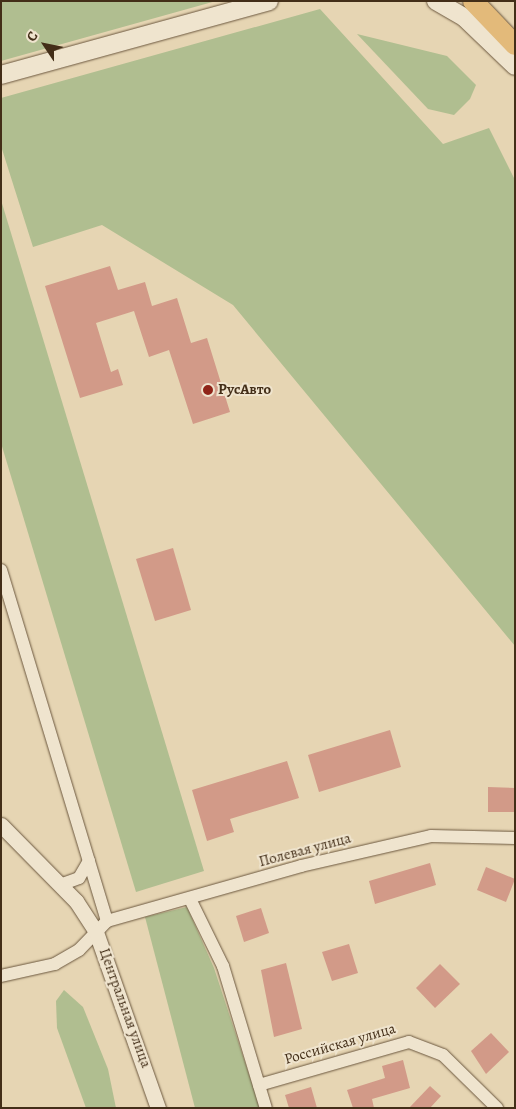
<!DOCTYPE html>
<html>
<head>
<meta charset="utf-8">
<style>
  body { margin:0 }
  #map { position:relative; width:516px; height:1109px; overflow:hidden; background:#e6d5b3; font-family:Alegreya,serif }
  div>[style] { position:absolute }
  .green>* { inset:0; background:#b0be90 }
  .building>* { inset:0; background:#d29a88 }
  .roads { filter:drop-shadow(0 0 1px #6c583f) drop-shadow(0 0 1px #6c583f) }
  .minor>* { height:12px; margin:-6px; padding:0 6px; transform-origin:6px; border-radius:6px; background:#efe4ce }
  .tertiary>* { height:15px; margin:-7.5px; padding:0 7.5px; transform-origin:7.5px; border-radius:7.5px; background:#efe4ce }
  .secondary>* { height:18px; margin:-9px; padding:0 9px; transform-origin:9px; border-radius:9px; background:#efe4ce }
  .trunk>* { height:20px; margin:-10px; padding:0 10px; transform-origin:10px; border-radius:10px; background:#e3ba7a }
  .dots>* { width:14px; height:14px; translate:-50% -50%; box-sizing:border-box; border:2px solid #efe4ce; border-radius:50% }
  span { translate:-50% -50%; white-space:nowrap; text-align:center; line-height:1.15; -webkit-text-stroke:4px #efe4ce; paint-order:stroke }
  .poi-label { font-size:15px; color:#432e18; font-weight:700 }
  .left { translate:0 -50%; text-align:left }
  .street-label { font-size:15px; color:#432e18 }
  .frame { position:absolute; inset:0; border:2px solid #432e18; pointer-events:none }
  .north { position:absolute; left:20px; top:20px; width:50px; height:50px; -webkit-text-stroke:4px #efe4ce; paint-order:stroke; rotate:304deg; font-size:14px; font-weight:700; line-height:20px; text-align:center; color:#432e18 }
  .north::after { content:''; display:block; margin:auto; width:18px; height:22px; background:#432e18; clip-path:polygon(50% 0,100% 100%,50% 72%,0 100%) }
</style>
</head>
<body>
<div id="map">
  <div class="green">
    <i style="clip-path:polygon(1px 1px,216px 1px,1px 61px)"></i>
    <i style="clip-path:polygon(320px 9px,443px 144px,489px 128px,515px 180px,515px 646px,233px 305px,102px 225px,33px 247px,1px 146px,1px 98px)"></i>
    <i style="clip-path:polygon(357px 34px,447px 56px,476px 85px,470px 99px,454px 115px,428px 109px)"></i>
    <i style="clip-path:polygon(1px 200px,204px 871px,136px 892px,1px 443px)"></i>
    <i style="clip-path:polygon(187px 907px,214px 968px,260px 1108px,195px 1108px,145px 917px)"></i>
    <i style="clip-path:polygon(64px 990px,83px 1007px,108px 1069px,116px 1108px,86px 1108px,57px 1028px,56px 1001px)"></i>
  </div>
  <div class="building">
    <i style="clip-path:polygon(110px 266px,118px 290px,145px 282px,152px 306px,177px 298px,191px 343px,207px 338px,230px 412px,193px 424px,169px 350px,149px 357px,134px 311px,96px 323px,111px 372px,118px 369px,123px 385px,80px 398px,45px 286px)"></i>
    <i style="clip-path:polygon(173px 548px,191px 610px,155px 621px,136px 559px)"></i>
    <i style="clip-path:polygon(390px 730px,401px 767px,319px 792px,308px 755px)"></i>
    <i style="clip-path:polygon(287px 761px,299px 798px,230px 819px,234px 832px,207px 841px,192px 790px)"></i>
    <i style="clip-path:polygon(488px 787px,515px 788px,515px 812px,488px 812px)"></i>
    <i style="clip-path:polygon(430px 863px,436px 885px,375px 904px,369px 881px)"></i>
    <i style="clip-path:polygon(486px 867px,515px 879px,506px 902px,477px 890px)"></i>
    <i style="clip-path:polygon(261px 908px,269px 933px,244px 942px,236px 916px)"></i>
    <i style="clip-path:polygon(349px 944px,358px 973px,332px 981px,322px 952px)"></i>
    <i style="clip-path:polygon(286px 963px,302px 1029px,274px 1037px,261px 970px)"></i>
    <i style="clip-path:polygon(440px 964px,460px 984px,435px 1008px,416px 988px)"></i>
    <i style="clip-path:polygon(491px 1033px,509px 1052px,486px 1074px,471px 1051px)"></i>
    <i style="clip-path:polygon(403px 1060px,410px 1088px,372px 1099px,374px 1108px,353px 1108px,347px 1090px,385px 1078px,382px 1066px)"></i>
    <i style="clip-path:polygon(430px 1086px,441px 1096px,430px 1108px,409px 1108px)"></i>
    <i style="clip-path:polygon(311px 1087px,317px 1108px,289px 1108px,285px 1095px)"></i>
  </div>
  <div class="roads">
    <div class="minor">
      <i style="left:1px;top:570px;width:367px;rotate:73.2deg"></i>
      <i style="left:107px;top:921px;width:40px;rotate:134deg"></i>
      <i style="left:79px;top:950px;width:28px;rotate:150deg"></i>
      <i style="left:55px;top:964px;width:55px;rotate:167.5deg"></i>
      <i style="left:60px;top:885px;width:20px;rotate:-20deg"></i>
      <i style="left:79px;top:878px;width:20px;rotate:-60deg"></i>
      <i style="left:190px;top:899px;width:75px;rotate:63.8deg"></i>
      <i style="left:223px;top:966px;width:148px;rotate:73.2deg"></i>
      <i style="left:107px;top:921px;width:202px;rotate:-15.8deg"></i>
      <i style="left:301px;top:866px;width:133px;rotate:-13deg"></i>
      <i style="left:431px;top:836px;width:84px;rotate:1.4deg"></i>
      <i style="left:259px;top:1085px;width:156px;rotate:-16deg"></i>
      <i style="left:409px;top:1042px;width:36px;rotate:21deg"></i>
      <i style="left:443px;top:1055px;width:76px;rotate:44.5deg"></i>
    </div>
    <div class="tertiary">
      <i style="left:1px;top:825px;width:107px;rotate:45.4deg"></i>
      <i style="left:76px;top:901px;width:37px;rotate:57deg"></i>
      <i style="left:96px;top:932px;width:187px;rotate:70.6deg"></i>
    </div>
    <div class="secondary">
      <i style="left:436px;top:1px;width:34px;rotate:30deg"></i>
      <i style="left:465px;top:18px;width:69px;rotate:43.8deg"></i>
      <i style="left:1px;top:75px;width:278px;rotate:-15.4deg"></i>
    </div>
    <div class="trunk">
      <i style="left:473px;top:1px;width:61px;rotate:46.3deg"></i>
    </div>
  </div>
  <div class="dots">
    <i style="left:208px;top:390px;background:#8f2418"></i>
  </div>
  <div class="poi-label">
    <span class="left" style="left:218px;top:390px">РусАвто</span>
  </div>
  <div class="street-label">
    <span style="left:305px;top:850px;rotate:-15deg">Полевая улица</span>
    <span style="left:125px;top:1008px;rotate:70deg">Центральная улица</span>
    <span style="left:340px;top:1044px;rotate:-16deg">Российская улица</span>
  </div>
  <div class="frame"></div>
  <div class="north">С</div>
</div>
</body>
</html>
